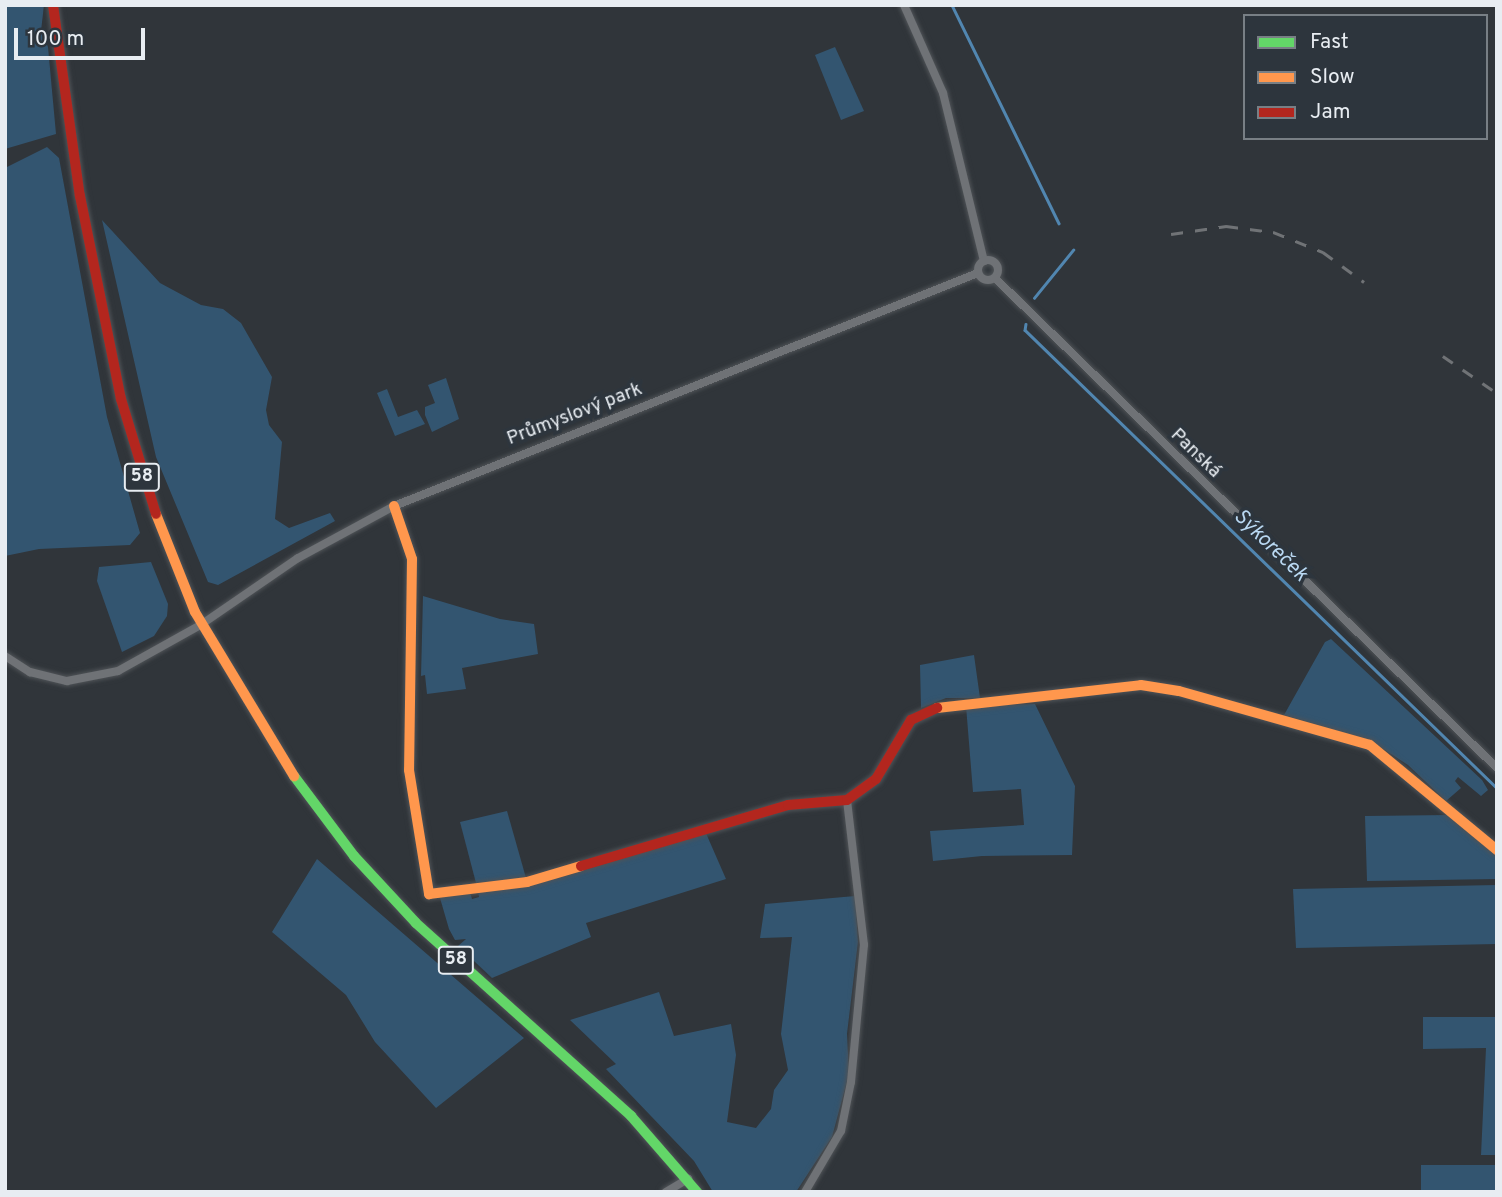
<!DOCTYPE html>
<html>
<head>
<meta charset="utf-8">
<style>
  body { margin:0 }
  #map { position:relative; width:1502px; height:1197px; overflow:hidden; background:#30353a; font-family:Overpass,sans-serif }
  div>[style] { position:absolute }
  .green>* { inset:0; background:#335570 }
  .stream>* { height:2.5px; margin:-1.25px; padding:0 1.25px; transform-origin:1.25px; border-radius:1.25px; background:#5186b0 }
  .roads { filter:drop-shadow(0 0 2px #4f5357) drop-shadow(0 0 2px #4f5357) }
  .street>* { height:8px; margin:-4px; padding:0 4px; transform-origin:4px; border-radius:4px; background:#6f7276 }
  .street>.ring { margin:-4px; padding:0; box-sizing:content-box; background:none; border:8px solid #6f7276; border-radius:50% }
  .fast>* { height:10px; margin:-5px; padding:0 5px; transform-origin:5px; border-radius:5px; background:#63d668 }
  .slow>* { height:10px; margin:-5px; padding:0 5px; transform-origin:5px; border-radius:5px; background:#ff974d }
  .jam>* { height:10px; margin:-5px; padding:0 5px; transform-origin:5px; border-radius:5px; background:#b3261e }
  .rail>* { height:2.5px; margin-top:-1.25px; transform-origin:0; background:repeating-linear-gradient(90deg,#707376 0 12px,transparent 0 24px) }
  span { translate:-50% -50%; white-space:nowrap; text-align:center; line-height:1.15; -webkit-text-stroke:7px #2d353d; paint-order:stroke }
  .shield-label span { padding:2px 5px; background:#2d353d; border:2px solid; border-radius:5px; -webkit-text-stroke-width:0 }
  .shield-label { font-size:18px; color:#e8edf2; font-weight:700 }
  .street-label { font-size:19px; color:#e8edf2 }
  .water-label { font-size:21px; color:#b9d8f2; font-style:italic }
  .frame { position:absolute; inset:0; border:7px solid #e8edf2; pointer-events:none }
  .legend { position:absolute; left:1243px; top:14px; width:245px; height:126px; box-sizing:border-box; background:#2d353d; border:2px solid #787f85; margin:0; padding:9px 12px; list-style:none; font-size:21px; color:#e8edf2 }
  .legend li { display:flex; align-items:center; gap:14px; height:35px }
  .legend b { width:35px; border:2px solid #787f85 }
  .scale { position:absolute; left:14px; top:28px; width:131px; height:32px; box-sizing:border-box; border:4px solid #e8edf2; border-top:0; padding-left:9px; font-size:21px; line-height:24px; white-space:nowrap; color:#e8edf2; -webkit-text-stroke:5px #2d353d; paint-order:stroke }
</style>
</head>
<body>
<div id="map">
  <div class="green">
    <i style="clip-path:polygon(5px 5px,44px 5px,41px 31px,48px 47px,56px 134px,5px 149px)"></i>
    <i style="clip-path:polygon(835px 47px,864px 111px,841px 120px,815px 55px)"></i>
    <i style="clip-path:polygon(47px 147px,59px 158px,107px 417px,140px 533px,130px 545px,39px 549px,5px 556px,5px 168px)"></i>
    <i style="clip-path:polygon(102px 220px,160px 283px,201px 305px,223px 309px,241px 323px,272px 377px,266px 410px,269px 425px,282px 442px,275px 519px,289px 528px,330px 513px,335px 521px,218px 585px,208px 582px,156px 457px)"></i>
    <i style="clip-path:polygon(446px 378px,459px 419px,432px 432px,425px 415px,425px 407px,435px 403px,428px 385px)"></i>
    <i style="clip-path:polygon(387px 389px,398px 417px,417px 410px,425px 424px,395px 436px,377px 393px)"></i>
    <i style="clip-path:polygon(151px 562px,168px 604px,167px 616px,154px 636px,122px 652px,97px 581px,99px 567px)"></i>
    <i style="clip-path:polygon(423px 596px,500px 619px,534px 624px,538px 654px,462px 668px,466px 689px,427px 694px,425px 675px,421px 676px)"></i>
    <i style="clip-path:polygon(1331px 639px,1482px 780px,1488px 790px,1481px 796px,1458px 777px,1455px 781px,1461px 788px,1446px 801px,1408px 765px,1371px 741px,1284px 715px,1325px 642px)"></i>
    <i style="clip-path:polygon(974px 655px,980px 698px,946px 698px,921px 708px,920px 665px)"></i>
    <i style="clip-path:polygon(1035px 704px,1075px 786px,1072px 855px,982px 856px,933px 861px,930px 831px,1024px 825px,1021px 789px,973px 792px,966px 706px)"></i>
    <i style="clip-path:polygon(507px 811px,526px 878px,476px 883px,460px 822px)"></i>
    <i style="clip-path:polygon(1449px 815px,1497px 853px,1497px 879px,1367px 881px,1365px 816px)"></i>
    <i style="clip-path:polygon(705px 831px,726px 879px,586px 923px,591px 937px,492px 978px,458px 946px,466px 939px,455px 940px,449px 929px,440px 898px,470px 892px,472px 899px,479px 897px,478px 891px,566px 876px)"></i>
    <i style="clip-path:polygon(317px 859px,524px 1038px,436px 1108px,375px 1042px,346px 995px,272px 932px)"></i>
    <i style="clip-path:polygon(1497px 885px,1497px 944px,1296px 948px,1293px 889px)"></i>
    <i style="clip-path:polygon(855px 896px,858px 942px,847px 1034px,849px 1074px,832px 1137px,796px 1192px,713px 1192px,694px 1161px,606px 1069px,616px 1064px,570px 1020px,659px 992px,674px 1036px,731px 1024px,736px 1055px,727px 1122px,756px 1128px,771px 1109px,774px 1090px,788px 1070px,781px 1034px,792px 937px,760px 938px,765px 904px)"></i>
    <i style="clip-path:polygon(1423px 1017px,1497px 1017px,1497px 1155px,1481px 1155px,1486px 1048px,1423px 1049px)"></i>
    <i style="clip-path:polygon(1421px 1165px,1497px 1165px,1497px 1192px,1421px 1192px)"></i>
  </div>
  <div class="stream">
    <i style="left:952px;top:5px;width:243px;rotate:63.9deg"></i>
    <i style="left:1034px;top:298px;width:62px;rotate:-50.9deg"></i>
    <i style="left:1026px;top:324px;width:6px;rotate:99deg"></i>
    <i style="left:1025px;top:330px;width:658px;rotate:44.14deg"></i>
  </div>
  <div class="roads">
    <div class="street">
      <i style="left:904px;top:5px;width:96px;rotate:66.1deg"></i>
      <i style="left:943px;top:93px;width:173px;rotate:76.3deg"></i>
      <i class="ring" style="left:978px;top:260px;width:12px;height:12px"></i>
      <i style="left:995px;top:278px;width:702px;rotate:44.31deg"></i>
      <i style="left:5px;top:656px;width:30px;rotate:33deg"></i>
      <i style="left:30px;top:672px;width:38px;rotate:14deg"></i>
      <i style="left:67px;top:681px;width:52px;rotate:-11.1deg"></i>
      <i style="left:118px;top:671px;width:96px;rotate:-29.2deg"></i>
      <i style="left:202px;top:624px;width:116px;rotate:-34.5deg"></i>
      <i style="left:298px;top:558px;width:109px;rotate:-28.4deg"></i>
      <i style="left:394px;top:506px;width:629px;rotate:-21.75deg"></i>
      <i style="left:666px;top:1192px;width:26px;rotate:-31deg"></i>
      <i style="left:805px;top:1192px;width:71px;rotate:-59.5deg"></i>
      <i style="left:841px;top:1131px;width:50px;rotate:-78.5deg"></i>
      <i style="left:851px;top:1082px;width:138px;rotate:-84.6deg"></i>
      <i style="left:864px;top:945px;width:146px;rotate:-96.7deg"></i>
    </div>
    <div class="fast">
      <i style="left:294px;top:776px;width:100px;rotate:53.1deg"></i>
      <i style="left:354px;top:856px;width:91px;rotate:47.2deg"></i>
      <i style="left:416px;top:923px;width:289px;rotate:41.9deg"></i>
      <i style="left:631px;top:1116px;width:101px;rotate:49deg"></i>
    </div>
    <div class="slow">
      <i style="left:394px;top:506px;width:56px;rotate:71.2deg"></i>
      <i style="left:412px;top:559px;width:211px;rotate:90.8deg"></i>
      <i style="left:409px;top:770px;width:126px;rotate:80.8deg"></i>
      <i style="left:429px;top:894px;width:99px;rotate:-7deg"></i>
      <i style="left:527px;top:882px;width:56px;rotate:-16.5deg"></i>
      <i style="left:156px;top:514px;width:105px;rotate:68.3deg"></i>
      <i style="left:195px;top:612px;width:192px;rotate:58.9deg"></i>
      <i style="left:937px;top:708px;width:205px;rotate:-6.4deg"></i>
      <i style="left:1141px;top:685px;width:38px;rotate:9deg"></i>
      <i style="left:1179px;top:691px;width:198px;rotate:15.8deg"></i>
      <i style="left:1370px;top:745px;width:165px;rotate:39.6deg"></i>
    </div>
    <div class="jam">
      <i style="left:53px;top:5px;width:193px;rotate:82deg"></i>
      <i style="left:80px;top:196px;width:207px;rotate:78.6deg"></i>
      <i style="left:121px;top:399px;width:120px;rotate:73.1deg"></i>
      <i style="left:581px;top:866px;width:216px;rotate:-16.4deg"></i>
      <i style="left:788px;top:805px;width:59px;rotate:-4.8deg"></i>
      <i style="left:847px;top:800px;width:36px;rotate:-36deg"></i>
      <i style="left:876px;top:779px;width:69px;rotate:-59.3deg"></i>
      <i style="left:911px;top:720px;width:29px;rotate:-25deg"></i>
    </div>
  </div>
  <div class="rail">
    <i style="left:1171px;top:234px;width:56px;rotate:-8.3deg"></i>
    <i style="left:1226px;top:226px;width:47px;rotate:7.3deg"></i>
    <i style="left:1273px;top:232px;width:54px;rotate:21.8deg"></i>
    <i style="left:1323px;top:252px;width:51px;rotate:36.2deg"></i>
    <i style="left:1443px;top:356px;width:65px;rotate:34.4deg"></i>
  </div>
  <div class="shield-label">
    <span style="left:142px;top:477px">58</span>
    <span style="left:456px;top:960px">58</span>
  </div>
  <div class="street-label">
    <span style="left:575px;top:415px;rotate:-21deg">Průmyslový park</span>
    <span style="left:1195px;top:454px;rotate:44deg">Panská</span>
  </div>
  <div class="water-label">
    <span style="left:1270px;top:546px;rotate:44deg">Sýkoreček</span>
  </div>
  <div class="frame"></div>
  <ul class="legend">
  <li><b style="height:9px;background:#63d668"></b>Fast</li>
  <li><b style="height:9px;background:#ff974d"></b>Slow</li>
  <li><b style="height:9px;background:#b3261e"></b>Jam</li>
  </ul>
  <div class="scale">100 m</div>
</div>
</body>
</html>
